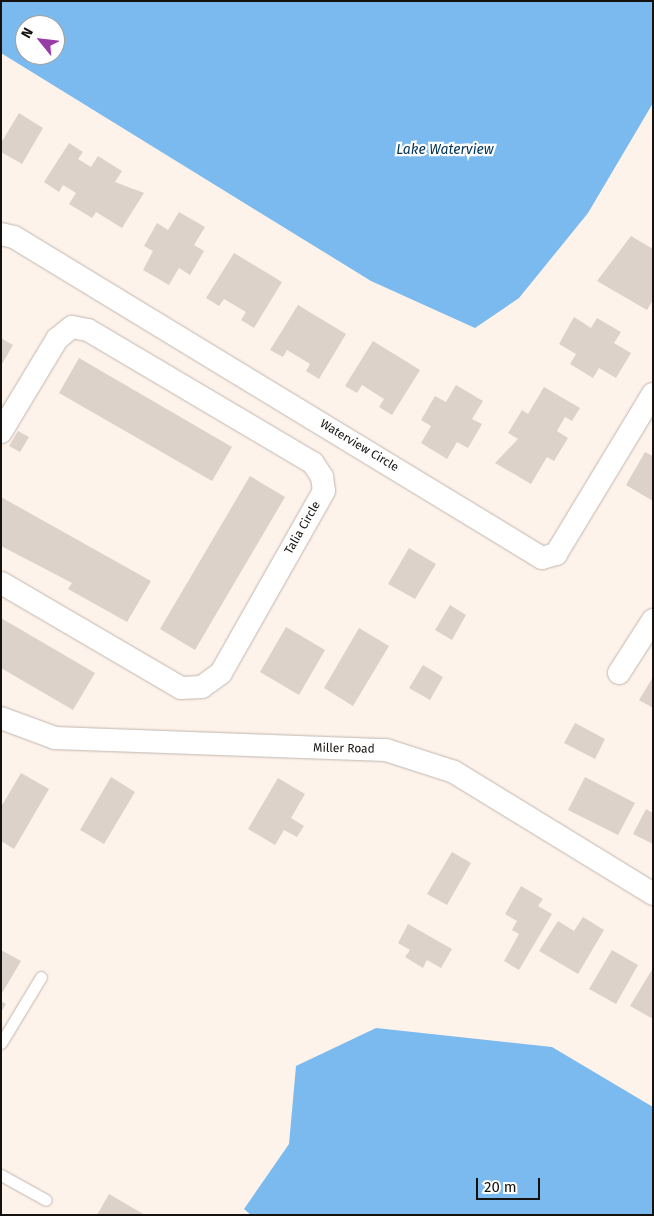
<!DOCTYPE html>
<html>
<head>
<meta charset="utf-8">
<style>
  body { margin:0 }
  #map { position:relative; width:654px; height:1216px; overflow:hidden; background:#fef3eb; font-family:"Fira Sans",sans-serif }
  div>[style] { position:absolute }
  .water>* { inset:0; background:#7abaee }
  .building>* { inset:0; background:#dcd2ca }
  .roads { filter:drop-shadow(0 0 1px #c0b6ae) drop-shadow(0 0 1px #c0b6ae) }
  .lane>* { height:11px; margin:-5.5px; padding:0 5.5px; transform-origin:5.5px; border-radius:5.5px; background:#fff }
  .street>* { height:22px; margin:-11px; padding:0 11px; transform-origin:11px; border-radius:11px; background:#fff }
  span { translate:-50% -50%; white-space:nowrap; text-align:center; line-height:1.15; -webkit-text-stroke:4.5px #fff; paint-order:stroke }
  .street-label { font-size:12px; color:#14110e }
  .water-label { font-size:14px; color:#003354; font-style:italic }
  .frame { position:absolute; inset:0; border:2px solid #14110e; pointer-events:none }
  .north { position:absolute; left:15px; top:15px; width:50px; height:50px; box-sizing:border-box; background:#fff; border:1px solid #a1a09f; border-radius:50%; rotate:299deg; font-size:14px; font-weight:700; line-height:20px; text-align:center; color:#14110e }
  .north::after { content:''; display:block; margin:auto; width:18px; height:22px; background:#973ca7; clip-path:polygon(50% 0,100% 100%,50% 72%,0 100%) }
  .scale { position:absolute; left:476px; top:1178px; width:64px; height:22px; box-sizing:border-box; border:2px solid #14110e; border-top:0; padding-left:6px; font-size:15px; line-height:18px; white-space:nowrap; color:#14110e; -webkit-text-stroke:4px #fff; paint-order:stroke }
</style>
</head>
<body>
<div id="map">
  <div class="water">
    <i style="clip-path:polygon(evenodd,1px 1px,653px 1px,653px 103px,588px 213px,519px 298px,475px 328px,371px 281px,1px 53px,1px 1px,25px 25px,55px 25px,55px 55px,25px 55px,25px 25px)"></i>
    <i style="clip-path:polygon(376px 1028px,552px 1047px,653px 1107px,653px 1215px,251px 1215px,244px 1209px,289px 1144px,296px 1066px)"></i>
  </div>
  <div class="building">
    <i style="clip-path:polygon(19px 113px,43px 128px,22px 164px,1px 152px,1px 143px)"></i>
    <i style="clip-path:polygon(69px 143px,83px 152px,78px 159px,91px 167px,98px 156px,122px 171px,115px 182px,144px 193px,122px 228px,96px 212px,92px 218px,69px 204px,76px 193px,63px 185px,59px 192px,44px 182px)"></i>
    <i style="clip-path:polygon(179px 212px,205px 227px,194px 245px,204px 251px,190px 275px,179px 268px,169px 285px,143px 270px,153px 251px,144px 246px,157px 223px,168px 230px)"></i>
    <i style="clip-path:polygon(631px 236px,653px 249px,653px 300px,647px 310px,597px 281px)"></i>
    <i style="clip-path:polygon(234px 253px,282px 282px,254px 328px,241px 320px,246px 312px,224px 299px,219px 306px,206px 298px)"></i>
    <i style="clip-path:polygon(298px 305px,346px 334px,319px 379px,306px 371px,310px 364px,287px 350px,283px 357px,270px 350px)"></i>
    <i style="clip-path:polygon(574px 317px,591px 328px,597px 318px,621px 332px,614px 343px,631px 353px,616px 378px,599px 368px,593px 378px,570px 364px,576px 354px,559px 344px)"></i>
    <i style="clip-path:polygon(1px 338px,13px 345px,1px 366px)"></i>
    <i style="clip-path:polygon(373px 341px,420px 370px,392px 415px,379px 407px,384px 399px,362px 385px,357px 393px,345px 386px)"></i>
    <i style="clip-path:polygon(79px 358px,232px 447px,212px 481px,59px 393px)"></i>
    <i style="clip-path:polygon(456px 385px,483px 401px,472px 419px,482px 424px,468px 448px,457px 442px,447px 459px,421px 443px,431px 426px,421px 420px,435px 396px,446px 402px)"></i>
    <i style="clip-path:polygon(544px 387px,580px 408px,572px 421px,565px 417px,557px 431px,568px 438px,554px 461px,547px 457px,531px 484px,495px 463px,518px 439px,508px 433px,522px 410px,528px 414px)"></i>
    <i style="clip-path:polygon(18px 431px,29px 437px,20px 452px,9px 446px)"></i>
    <i style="clip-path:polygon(645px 452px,653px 456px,653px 501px,626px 485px)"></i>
    <i style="clip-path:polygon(250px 476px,285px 497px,195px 650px,160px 629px)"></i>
    <i style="clip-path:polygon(1px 497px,151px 581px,127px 622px,68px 589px,72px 583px,1px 546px)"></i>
    <i style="clip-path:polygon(409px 548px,436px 564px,415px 599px,388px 584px)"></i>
    <i style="clip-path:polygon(450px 605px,466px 615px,452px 640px,435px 630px)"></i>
    <i style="clip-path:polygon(1px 618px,95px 673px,73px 710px,1px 668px)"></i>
    <i style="clip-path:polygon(286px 627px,325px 650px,299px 695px,260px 672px)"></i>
    <i style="clip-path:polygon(359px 628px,389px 646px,353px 706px,324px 688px)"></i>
    <i style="clip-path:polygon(423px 665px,443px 677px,430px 700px,409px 688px)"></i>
    <i style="clip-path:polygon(653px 677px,653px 708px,639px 700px)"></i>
    <i style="clip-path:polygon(575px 723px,605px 739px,595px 759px,564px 743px)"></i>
    <i style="clip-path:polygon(21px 773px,49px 789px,14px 849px,1px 841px,1px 807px)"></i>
    <i style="clip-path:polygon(111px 777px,135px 792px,104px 844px,80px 830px)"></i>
    <i style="clip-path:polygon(585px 777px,635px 803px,618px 835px,568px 810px)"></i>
    <i style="clip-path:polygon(278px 778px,305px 794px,291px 818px,304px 826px,297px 837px,284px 830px,275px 845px,248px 829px)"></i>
    <i style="clip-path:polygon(646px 809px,653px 813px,653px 844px,633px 834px)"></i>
    <i style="clip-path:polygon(452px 852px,471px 863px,447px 905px,427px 894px)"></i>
    <i style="clip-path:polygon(521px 886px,543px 899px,538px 906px,552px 914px,519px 970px,504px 961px,519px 934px,512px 930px,517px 921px,505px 914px)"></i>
    <i style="clip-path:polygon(583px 917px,604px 930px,578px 974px,539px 951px,558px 921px,574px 931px)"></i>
    <i style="clip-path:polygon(408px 924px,452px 949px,441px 968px,427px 960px,423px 968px,405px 957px,410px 950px,398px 943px)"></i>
    <i style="clip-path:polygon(1px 950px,21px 961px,1px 995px)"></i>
    <i style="clip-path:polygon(612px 950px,638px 965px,616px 1004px,589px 989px)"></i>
    <i style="clip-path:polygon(653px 968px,653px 1019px,630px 1006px)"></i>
    <i style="clip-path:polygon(1px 1001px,6px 1004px,1px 1012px)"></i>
    <i style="clip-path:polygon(109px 1194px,145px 1215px,97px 1215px)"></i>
  </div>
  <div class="roads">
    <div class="lane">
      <i style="left:1px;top:1043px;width:77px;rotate:-58.8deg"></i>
      <i style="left:1px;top:1175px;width:51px;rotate:29.1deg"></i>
    </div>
    <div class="street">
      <i style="left:1px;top:234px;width:13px;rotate:13deg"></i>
      <i style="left:14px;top:237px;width:618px;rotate:31.3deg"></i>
      <i style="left:542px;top:558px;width:15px;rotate:-16deg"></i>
      <i style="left:556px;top:554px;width:187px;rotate:-58.8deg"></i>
      <i style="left:1px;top:432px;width:109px;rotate:-58.9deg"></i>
      <i style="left:57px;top:339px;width:19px;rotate:-39deg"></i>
      <i style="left:72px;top:327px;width:16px;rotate:11deg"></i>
      <i style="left:88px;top:330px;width:261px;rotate:30.6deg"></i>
      <i style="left:313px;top:463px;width:17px;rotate:57deg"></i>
      <i style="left:322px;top:477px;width:14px;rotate:82deg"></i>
      <i style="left:324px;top:491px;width:209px;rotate:119.5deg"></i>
      <i style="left:221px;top:673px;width:24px;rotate:144deg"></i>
      <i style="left:202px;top:687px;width:21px;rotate:177deg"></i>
      <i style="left:181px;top:688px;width:208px;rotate:-149.7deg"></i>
      <i style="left:619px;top:673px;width:63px;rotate:-57.3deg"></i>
      <i style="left:1px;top:718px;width:58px;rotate:20.3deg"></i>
      <i style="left:55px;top:738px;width:331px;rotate:2.1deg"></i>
      <i style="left:386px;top:750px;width:71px;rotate:17.9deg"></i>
      <i style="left:454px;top:772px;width:233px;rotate:31.5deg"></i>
    </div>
  </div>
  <div class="street-label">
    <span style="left:359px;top:446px;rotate:31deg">Waterview Circle</span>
    <span style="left:303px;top:528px;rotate:-60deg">Talia Circle</span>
    <span style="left:344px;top:749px;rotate:1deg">Miller Road</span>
  </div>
  <div class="water-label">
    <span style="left:445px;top:150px">Lake Waterview</span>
  </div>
  <div class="frame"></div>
  <div class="north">N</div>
  <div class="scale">20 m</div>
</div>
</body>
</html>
